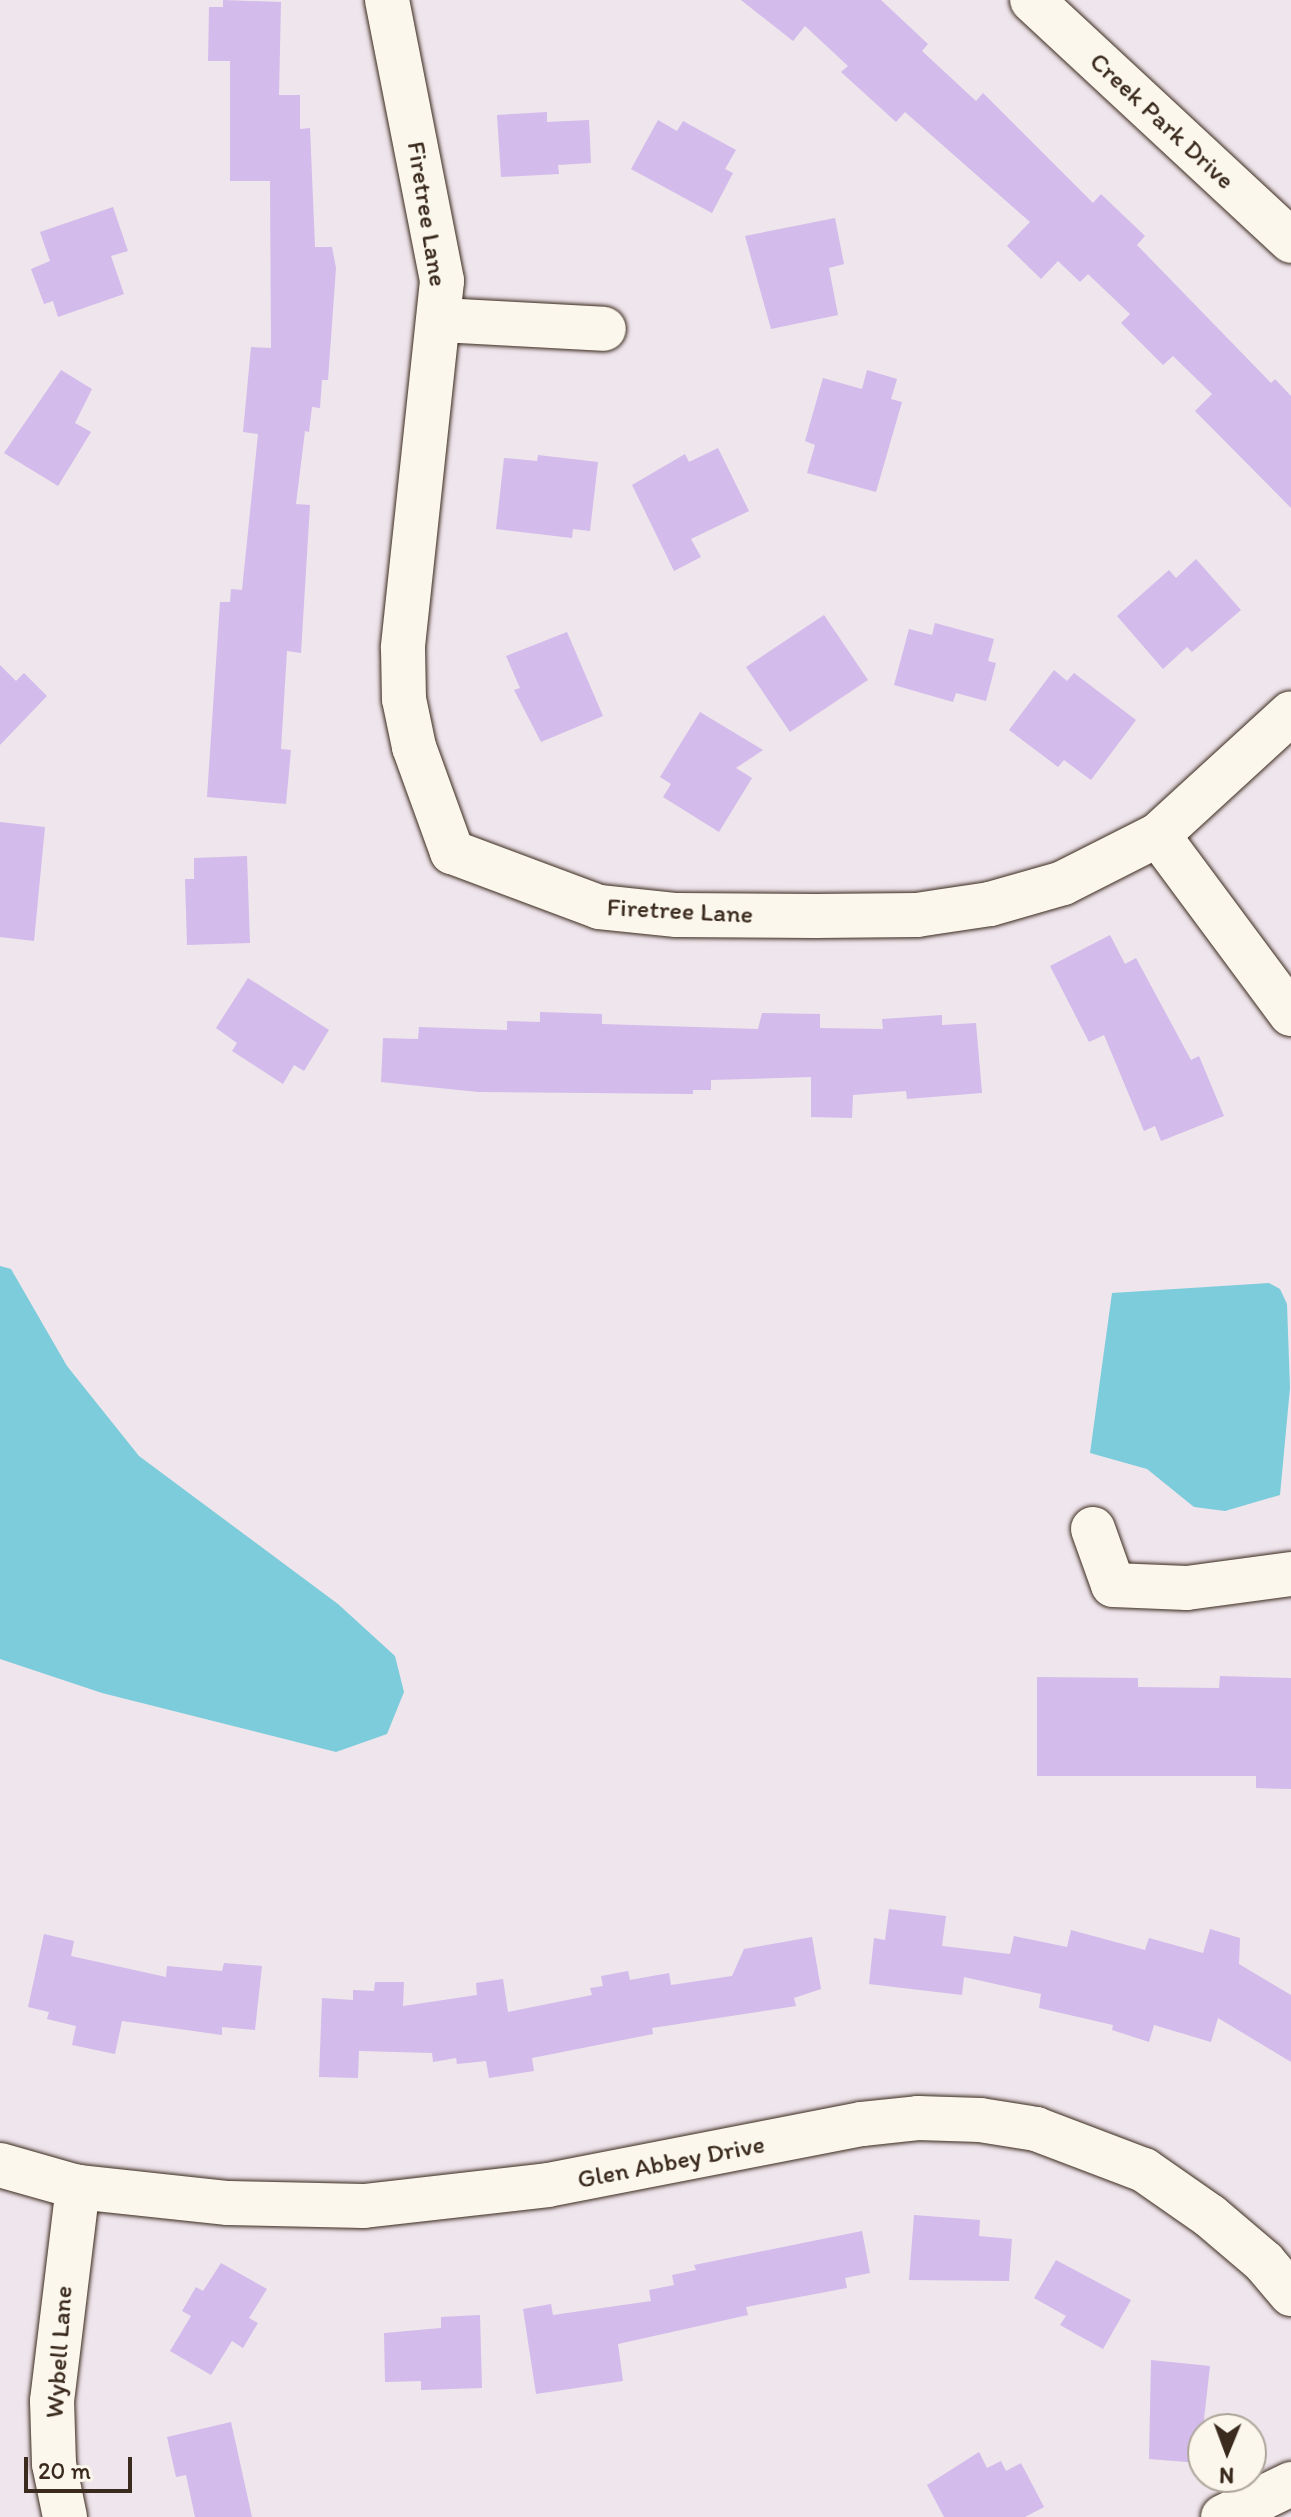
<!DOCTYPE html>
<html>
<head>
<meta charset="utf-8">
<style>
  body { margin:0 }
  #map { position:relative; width:1291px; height:2517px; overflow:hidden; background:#efe5ec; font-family:Itim,sans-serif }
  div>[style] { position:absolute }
  .water>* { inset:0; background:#7dccdb }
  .building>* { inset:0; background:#d3bbeb }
  .roads { filter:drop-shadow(0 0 2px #3b2a1e) drop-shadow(0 0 2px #3b2a1e) }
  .minor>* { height:44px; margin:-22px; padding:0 22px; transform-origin:22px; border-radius:22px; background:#fbf7ec }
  span { translate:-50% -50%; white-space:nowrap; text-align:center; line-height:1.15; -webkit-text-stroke:8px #fbf7ec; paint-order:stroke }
  .street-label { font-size:26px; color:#3b2a1e }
  .north { position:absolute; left:1187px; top:2413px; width:80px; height:80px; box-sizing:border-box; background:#fbf7ec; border:2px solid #aea59a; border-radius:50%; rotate:181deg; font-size:22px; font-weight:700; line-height:32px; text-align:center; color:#3b2a1e }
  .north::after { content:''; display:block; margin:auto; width:28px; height:36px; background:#3b2a1e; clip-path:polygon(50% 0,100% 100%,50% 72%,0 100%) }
  .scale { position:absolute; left:24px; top:2457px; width:108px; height:36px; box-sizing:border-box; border:4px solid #3b2a1e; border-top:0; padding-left:10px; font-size:24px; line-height:28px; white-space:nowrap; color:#3b2a1e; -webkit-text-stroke:6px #fbf7ec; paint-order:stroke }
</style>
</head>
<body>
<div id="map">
  <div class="water">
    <i style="clip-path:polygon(0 1266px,11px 1269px,67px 1366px,139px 1456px,338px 1604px,395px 1656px,404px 1692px,387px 1734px,336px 1752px,102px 1693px,0 1659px)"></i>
    <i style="clip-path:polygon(1269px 1283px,1280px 1289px,1287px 1304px,1290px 1388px,1280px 1495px,1225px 1511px,1194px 1507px,1147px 1469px,1090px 1453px,1112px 1293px)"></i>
  </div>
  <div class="building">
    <i style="clip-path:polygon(223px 0,281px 2px,279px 95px,300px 95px,300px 129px,310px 128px,315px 247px,332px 247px,336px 268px,328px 380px,322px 380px,320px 408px,312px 407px,309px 432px,305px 431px,296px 504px,310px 505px,301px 653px,287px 651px,281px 749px,291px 750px,286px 804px,207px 797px,220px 602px,230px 602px,231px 589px,242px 590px,258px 434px,243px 432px,251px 347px,271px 348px,270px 181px,230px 181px,230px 61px,208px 61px,209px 7px,223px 7px)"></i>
    <i style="clip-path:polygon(741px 0,881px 0,928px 44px,922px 51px,976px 101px,983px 93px,1093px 203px,1101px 194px,1145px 236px,1137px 245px,1271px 383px,1275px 379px,1291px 396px,1291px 508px,1195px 411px,1212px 394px,1173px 356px,1163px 365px,1121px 323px,1130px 314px,1088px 274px,1080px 282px,1058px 261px,1041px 279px,1007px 246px,1030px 222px,905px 112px,896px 122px,841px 72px,848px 66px,805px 26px,793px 41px)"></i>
    <i style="clip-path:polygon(547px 112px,547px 122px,589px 120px,591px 163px,558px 165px,559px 174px,501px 177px,497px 115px)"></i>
    <i style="clip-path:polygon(658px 120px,677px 131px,683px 121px,736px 150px,725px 169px,733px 173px,712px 213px,631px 169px)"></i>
    <i style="clip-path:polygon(113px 207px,128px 251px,111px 256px,124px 294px,58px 317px,53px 301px,44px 304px,31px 269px,50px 261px,40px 232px)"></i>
    <i style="clip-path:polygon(835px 218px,844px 264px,829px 268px,838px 315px,771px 329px,745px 236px)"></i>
    <i style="clip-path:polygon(61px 370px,92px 389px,75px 423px,91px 432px,58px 486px,4px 453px)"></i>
    <i style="clip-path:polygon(867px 370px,897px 379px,891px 399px,902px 402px,876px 492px,807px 473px,815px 445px,805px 441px,823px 378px,862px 389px)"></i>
    <i style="clip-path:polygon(718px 448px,749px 511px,691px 539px,701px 557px,674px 571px,632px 485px,685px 454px,689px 462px)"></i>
    <i style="clip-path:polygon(538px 455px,598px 462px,590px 531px,573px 529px,572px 538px,496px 529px,504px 458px,537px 461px)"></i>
    <i style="clip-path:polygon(1196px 559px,1241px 610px,1192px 652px,1187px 647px,1163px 669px,1117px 616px,1169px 570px,1176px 578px)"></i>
    <i style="clip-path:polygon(824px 615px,868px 680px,790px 732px,746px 667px)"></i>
    <i style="clip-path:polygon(935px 623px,994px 639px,988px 661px,996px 663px,986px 701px,956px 693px,953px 702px,894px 685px,909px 629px,932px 635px)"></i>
    <i style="clip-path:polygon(567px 632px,603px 716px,541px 742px,514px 690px,520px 688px,506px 656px)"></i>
    <i style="clip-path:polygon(0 665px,16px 681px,24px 673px,47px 696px,0 745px)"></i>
    <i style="clip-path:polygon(1054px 670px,1067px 681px,1074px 673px,1136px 720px,1091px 780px,1064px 760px,1058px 767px,1009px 730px)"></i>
    <i style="clip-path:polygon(700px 712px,763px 750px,736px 768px,752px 778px,719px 832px,663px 797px,671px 784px,660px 777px)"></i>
    <i style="clip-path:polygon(0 822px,45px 827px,34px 941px,0 937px)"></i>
    <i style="clip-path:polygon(247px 856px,250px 943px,187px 945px,185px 879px,194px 879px,194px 858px)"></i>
    <i style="clip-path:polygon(1110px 935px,1125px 964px,1136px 958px,1191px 1060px,1199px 1056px,1224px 1116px,1161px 1141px,1155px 1126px,1144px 1131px,1104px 1035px,1089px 1042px,1050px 966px)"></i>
    <i style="clip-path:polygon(248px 978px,329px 1030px,304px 1071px,294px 1065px,283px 1084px,232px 1051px,237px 1043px,216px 1028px)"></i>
    <i style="clip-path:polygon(540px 1012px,602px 1014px,602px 1024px,758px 1029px,762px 1013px,820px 1014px,820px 1028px,883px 1029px,882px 1019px,942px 1015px,942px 1025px,976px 1023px,982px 1093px,907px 1099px,906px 1091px,853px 1095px,852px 1118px,811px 1117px,811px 1077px,711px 1080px,711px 1090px,693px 1090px,693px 1094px,478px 1092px,381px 1082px,383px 1038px,418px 1039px,419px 1027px,507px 1030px,507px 1021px,540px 1022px)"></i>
    <i style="clip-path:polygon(1220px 1676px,1291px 1678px,1291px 1789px,1256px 1788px,1256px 1776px,1037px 1776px,1037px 1677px,1138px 1678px,1138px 1687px,1219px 1688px)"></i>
    <i style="clip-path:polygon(889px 1909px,946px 1916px,942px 1946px,1010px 1954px,1014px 1936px,1067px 1947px,1071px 1930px,1145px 1950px,1149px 1938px,1203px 1953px,1210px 1929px,1240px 1938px,1239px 1964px,1291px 1995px,1291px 2062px,1218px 2018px,1211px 2042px,1154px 2025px,1149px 2042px,1112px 2030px,1113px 2025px,1039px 2008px,1041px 1994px,964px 1977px,962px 1995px,869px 1984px,874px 1938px,885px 1940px)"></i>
    <i style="clip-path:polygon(44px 1934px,74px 1941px,71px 1956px,166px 1977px,167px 1966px,222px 1971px,224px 1963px,262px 1966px,255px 2030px,222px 2027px,222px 2035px,122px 2021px,115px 2054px,72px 2045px,76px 2026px,47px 2019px,49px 2012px,28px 2007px)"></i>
    <i style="clip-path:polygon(812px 1937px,821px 1989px,794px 1998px,796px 2006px,652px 2028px,653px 2034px,532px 2058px,534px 2071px,489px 2078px,486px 2061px,457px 2064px,456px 2058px,433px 2062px,432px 2053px,359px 2051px,358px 2078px,319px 2077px,322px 1998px,353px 2000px,353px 1990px,374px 1991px,375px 1982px,404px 1982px,403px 2006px,477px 1995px,476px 1983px,503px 1979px,508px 2012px,592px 1995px,590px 1988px,603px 1986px,601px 1976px,628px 1971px,630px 1980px,669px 1973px,671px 1985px,732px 1976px,744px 1949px)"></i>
    <i style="clip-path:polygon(914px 2215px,980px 2220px,979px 2236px,1012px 2239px,1009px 2281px,909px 2280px)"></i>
    <i style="clip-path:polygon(862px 2231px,870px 2273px,845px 2278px,847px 2288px,746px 2307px,748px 2315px,618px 2344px,623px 2381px,536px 2394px,523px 2309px,551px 2304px,553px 2315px,651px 2301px,649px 2290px,674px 2285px,672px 2275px,696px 2270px,694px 2265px)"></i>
    <i style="clip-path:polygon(1056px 2260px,1131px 2300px,1103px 2349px,1060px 2325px,1066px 2316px,1034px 2298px)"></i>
    <i style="clip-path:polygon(221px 2263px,267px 2289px,249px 2318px,258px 2323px,243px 2348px,232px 2341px,211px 2375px,170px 2351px,191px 2316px,182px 2311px,196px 2287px,203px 2291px)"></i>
    <i style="clip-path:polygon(480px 2315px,482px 2388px,421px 2390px,421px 2381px,385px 2382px,384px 2333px,441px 2328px,441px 2317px)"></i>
    <i style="clip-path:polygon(1151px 2360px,1210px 2366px,1199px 2463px,1149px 2459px)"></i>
    <i style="clip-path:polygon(231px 2422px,252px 2517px,195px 2517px,186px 2475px,176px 2477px,167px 2437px)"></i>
    <i style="clip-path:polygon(979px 2452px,987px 2468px,1001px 2461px,1006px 2471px,1021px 2463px,1044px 2507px,1025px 2517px,944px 2517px,927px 2485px)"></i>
  </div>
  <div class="roads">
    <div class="minor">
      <i style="left:387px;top:0;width:286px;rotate:78.9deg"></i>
      <i style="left:442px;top:281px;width:369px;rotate:96.1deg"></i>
      <i style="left:403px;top:648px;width:51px;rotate:88.9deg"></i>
      <i style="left:404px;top:699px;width:49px;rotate:78.2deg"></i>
      <i style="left:414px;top:747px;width:112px;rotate:70.1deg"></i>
      <i style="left:452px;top:852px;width:157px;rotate:20.5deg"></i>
      <i style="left:599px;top:907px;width:78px;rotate:5.9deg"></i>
      <i style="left:677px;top:915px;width:138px;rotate:0.4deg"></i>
      <i style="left:815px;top:916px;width:102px;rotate:-0.6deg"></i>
      <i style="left:917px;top:915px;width:74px;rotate:-8.6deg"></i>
      <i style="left:990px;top:904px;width:76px;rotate:-16deg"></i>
      <i style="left:1063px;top:883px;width:106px;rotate:-26.8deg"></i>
      <i style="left:1158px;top:835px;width:180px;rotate:-42.5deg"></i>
      <i style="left:1032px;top:0;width:354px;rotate:42.9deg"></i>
      <i style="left:440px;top:320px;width:164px;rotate:3.1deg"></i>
      <i style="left:1158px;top:835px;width:223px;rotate:53.4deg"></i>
      <i style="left:1093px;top:1529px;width:59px;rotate:70.3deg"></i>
      <i style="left:1113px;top:1585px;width:74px;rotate:2.3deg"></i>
      <i style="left:1187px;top:1588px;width:105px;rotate:-7.7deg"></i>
      <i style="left:0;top:2165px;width:81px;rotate:15.8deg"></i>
      <i style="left:78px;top:2187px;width:151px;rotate:6.1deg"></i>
      <i style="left:228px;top:2203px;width:136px;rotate:1.3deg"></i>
      <i style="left:364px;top:2206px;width:185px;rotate:-6.5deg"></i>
      <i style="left:548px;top:2185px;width:320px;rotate:-11deg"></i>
      <i style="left:862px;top:2124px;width:56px;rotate:-6.1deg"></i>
      <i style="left:918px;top:2118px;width:62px;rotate:1.8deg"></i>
      <i style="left:980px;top:2120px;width:57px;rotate:9.1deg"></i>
      <i style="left:1036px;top:2129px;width:116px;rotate:20.8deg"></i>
      <i style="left:1144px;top:2170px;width:80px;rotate:34.9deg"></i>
      <i style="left:1210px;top:2216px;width:71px;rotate:40.4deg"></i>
      <i style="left:1264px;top:2262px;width:42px;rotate:49.8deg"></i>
      <i style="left:65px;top:2517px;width:54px;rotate:-101.7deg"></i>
      <i style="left:54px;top:2464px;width:63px;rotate:-91.8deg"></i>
      <i style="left:52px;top:2401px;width:216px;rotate:-83.1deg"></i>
      <i style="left:1223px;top:2517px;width:76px;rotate:-25.9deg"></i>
    </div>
  </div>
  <div class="street-label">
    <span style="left:1162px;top:121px;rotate:43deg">Creek Park Drive</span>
    <span style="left:427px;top:214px;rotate:81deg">Firetree Lane</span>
    <span style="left:680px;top:911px;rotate:3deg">Firetree Lane</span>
    <span style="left:671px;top:2162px;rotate:-11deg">Glen Abbey Drive</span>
    <span style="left:59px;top:2352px;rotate:-86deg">Wybell Lane</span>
  </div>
  <div class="north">N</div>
  <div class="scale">20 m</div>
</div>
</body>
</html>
